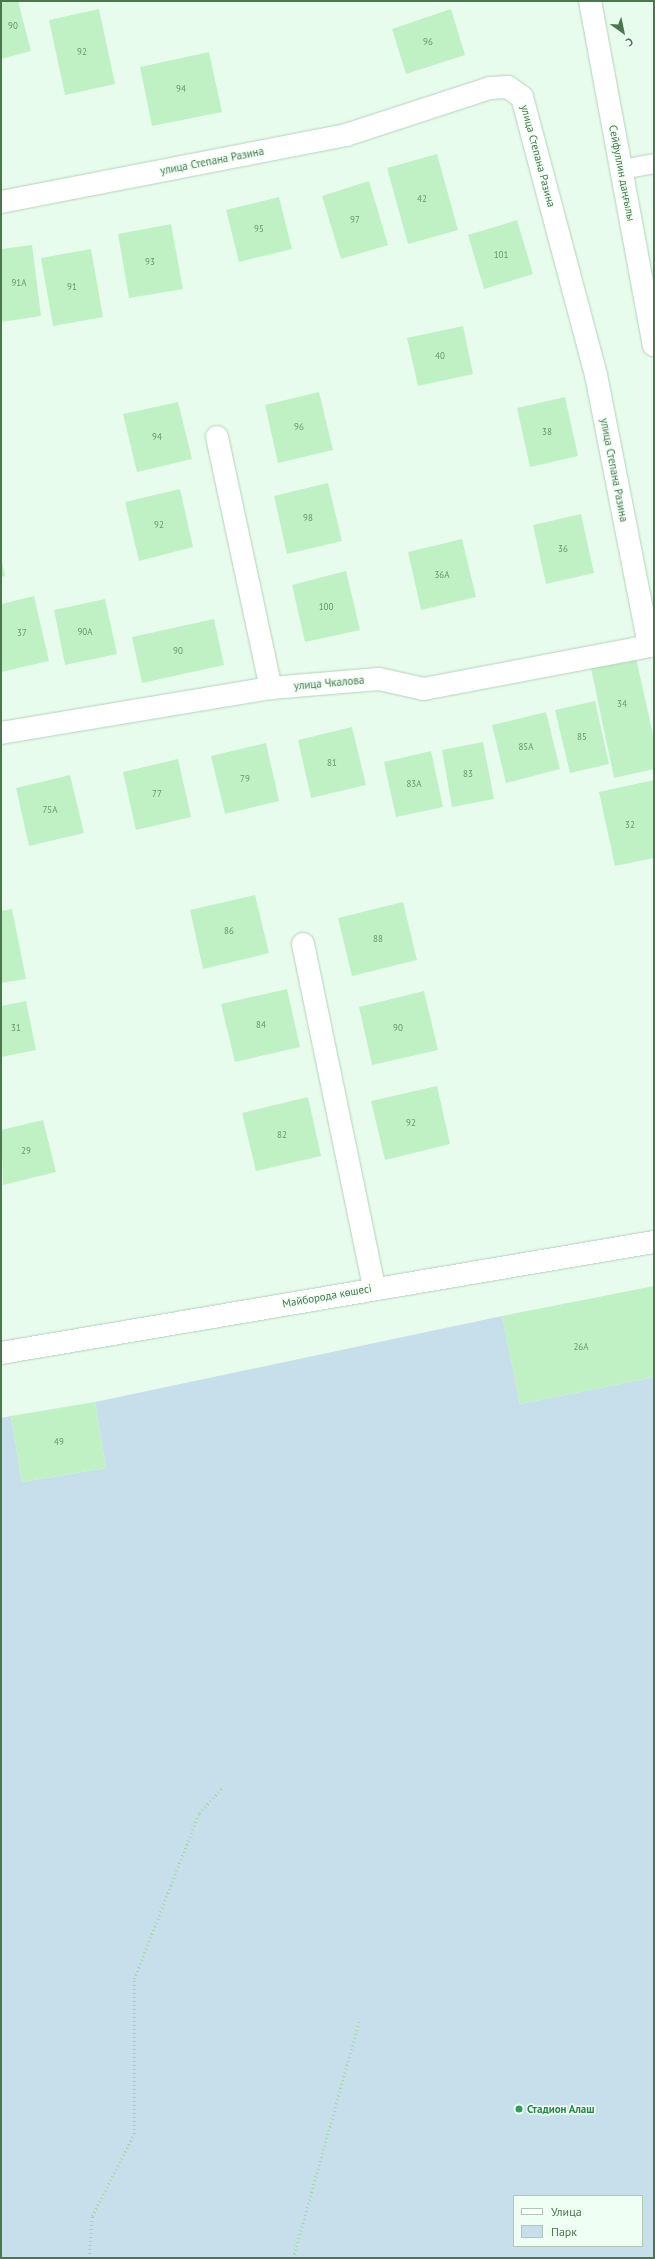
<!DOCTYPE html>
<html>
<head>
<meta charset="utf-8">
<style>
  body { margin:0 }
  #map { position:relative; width:655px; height:2259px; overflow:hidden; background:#e8fcee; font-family:"PT Sans",sans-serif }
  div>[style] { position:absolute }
  .green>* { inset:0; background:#c6dfea }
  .building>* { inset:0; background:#c0f1c5 }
  .path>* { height:2.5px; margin-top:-1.25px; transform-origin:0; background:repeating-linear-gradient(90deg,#a3d7a7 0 1px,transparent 0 4px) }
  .roads { filter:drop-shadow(0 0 1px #b3d3b8) drop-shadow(0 0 1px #b3d3b8) }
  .service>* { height:19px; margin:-9.5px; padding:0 9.5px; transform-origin:9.5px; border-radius:9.5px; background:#fff }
  .minor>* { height:22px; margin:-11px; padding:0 11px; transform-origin:11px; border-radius:11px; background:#fff }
  .tertiary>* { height:22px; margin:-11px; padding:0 11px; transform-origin:11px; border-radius:11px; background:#fff }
  .secondary>* { height:22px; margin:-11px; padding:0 11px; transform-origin:11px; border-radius:11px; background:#fff }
  .dots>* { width:11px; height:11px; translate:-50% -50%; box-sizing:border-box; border:2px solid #effff4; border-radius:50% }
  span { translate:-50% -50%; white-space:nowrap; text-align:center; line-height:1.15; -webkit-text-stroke:3px #effff4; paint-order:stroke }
  .number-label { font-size:9px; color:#69956c }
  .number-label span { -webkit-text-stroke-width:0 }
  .street-label { font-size:11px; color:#4c764e }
  .leisure-label { font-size:11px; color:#27864d; font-weight:700 }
  .left { translate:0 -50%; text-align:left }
  .frame { position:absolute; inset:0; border:2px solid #4c764e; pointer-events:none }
  .legend { position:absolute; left:513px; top:2195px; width:130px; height:52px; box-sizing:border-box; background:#effff4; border:1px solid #aec8b2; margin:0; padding:5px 7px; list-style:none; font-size:12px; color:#4c764e }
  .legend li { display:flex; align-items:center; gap:8px; height:20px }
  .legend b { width:20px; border:1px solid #aec8b2 }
  .north { position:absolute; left:603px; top:12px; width:40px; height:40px; -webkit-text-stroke:3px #effff4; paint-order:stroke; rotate:147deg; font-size:11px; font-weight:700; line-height:16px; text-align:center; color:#4c764e }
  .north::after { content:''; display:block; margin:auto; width:14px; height:18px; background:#4c764e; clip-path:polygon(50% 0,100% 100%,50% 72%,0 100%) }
</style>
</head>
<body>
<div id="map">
  <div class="green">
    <i style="clip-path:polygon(evenodd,502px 1316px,520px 1404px,654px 1377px,654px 2258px,1px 2258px,1px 1418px,11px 1416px,22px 1482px,106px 1468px,95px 1402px,502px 1316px,514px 2196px,642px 2196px,642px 2246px,514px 2246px,514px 2196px)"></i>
  </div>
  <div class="building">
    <i style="clip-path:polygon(1px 1px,18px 1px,31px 51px,1px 59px)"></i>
    <i style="clip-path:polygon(99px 9px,115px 84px,65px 95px,49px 20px)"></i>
    <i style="clip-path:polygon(451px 9px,465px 55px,406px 74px,392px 29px)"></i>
    <i style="clip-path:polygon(209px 52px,222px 112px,152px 126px,140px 67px)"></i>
    <i style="clip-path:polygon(437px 154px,458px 230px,408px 244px,387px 168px)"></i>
    <i style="clip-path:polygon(369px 181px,388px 245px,341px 259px,322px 196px)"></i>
    <i style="clip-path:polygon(279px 197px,292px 249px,239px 262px,226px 210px)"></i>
    <i style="clip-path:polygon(517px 220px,533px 274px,484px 289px,468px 235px)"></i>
    <i style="clip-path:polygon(171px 224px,183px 289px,129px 298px,118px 234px)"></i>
    <i style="clip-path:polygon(32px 245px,41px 316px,1px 322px,1px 249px)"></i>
    <i style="clip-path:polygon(91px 249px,103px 317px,53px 326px,41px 258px)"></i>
    <i style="clip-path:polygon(463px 326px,473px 374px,418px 386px,407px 338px)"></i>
    <i style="clip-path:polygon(319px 392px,333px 450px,278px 463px,265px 405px)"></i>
    <i style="clip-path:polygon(565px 397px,578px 456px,530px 467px,517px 408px)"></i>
    <i style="clip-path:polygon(178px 402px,192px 459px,137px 472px,123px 414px)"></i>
    <i style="clip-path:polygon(328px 483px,342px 541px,287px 554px,274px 496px)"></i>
    <i style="clip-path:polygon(180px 489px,193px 547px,139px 561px,125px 502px)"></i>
    <i style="clip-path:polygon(581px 514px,594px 573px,546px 584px,533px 525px)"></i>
    <i style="clip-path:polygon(462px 539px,476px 597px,421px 610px,408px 552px)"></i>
    <i style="clip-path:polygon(1px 557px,5px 576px,1px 577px)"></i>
    <i style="clip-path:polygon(346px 571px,360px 630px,305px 642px,292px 585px)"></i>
    <i style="clip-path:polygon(34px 596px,49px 661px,1px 672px,1px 604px)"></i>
    <i style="clip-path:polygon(105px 599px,117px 654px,65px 665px,54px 610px)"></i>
    <i style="clip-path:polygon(214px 619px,224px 665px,142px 683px,132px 637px)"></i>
    <i style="clip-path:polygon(636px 658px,654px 739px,654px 769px,614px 778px,591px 668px)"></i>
    <i style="clip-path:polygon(595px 701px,609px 764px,570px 773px,555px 710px)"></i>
    <i style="clip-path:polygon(546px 712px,560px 769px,506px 783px,492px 725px)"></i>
    <i style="clip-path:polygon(352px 727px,366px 785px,311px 798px,298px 740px)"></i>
    <i style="clip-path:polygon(483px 742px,494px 799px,452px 807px,442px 750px)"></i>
    <i style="clip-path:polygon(266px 743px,279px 801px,225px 814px,211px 756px)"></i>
    <i style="clip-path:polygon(431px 751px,443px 807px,396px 817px,384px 762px)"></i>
    <i style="clip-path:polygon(178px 759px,191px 817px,136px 830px,123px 772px)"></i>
    <i style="clip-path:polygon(70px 775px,84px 833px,29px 846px,16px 788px)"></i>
    <i style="clip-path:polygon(654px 780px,654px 858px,615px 866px,599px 792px)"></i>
    <i style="clip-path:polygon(255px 895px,269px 953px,203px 969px,190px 910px)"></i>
    <i style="clip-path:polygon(403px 902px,417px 960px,352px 976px,338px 918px)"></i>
    <i style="clip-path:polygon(12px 909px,26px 979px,1px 983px,1px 911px)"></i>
    <i style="clip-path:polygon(287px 989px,300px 1047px,235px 1062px,221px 1004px)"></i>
    <i style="clip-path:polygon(424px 991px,438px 1050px,372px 1065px,359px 1007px)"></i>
    <i style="clip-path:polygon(26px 1001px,36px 1050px,1px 1057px,1px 1006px)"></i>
    <i style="clip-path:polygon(437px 1086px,450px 1144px,385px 1160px,371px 1101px)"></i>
    <i style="clip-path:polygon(308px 1097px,321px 1156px,256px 1171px,242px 1113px)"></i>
    <i style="clip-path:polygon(43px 1120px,56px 1172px,3px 1185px,1px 1130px)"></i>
    <i style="clip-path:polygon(654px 1286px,654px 1377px,520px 1404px,502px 1316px)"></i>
    <i style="clip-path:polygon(95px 1402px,106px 1468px,22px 1482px,11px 1416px)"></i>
  </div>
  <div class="path">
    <i style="left:89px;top:2258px;width:42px;rotate:-85.9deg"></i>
    <i style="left:92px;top:2216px;width:92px;rotate:-62.9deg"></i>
    <i style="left:134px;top:2134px;width:155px;rotate:-90deg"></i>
    <i style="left:134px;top:1979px;width:178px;rotate:-68.6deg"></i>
    <i style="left:199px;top:1813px;width:35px;rotate:-47deg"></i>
    <i style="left:293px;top:2258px;width:245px;rotate:-74.4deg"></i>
  </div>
  <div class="roads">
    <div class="service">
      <i style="left:621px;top:169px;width:34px;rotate:-10deg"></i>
    </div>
    <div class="minor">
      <i style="left:1px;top:202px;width:351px;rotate:-11deg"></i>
      <i style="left:346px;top:135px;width:151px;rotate:-18.1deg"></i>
      <i style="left:490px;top:88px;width:18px;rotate:-3deg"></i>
      <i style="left:508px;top:87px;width:17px;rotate:36deg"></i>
      <i style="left:522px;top:97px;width:288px;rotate:75.1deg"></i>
      <i style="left:596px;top:375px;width:276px;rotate:78.9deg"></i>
      <i style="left:217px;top:437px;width:257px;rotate:77.9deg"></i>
      <i style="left:1px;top:733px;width:274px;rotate:-9.5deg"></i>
      <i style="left:271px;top:688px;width:108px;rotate:-4.8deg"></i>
      <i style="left:379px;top:679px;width:46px;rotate:12.5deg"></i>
      <i style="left:424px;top:689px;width:234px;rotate:-10.8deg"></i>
      <i style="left:303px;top:944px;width:351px;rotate:78.3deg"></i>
    </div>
    <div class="tertiary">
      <i style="left:1px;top:1353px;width:662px;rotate:-9.65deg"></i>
    </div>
    <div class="secondary">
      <i style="left:590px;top:1px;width:350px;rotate:79.5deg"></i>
    </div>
  </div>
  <div class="dots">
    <i style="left:519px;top:2109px;background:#2e9e5b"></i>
  </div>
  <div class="number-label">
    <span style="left:13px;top:26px">90</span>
    <span style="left:428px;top:42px">96</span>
    <span style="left:82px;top:52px">92</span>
    <span style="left:181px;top:89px">94</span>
    <span style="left:422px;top:199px">42</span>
    <span style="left:355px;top:220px">97</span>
    <span style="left:259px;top:229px">95</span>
    <span style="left:501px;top:255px">101</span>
    <span style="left:150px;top:262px">93</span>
    <span style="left:19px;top:283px">91А</span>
    <span style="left:72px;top:287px">91</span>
    <span style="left:440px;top:356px">40</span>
    <span style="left:299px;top:427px">96</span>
    <span style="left:547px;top:432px">38</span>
    <span style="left:157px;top:437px">94</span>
    <span style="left:308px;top:518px">98</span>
    <span style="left:159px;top:525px">92</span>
    <span style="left:563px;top:549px">36</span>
    <span style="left:442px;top:575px">36А</span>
    <span style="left:326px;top:607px">100</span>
    <span style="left:85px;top:632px">90А</span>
    <span style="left:22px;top:633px">37</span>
    <span style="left:178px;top:651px">90</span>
    <span style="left:622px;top:704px">34</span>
    <span style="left:582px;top:737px">85</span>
    <span style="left:526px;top:747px">85А</span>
    <span style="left:332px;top:763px">81</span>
    <span style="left:468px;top:774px">83</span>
    <span style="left:245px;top:779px">79</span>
    <span style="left:414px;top:784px">83А</span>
    <span style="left:157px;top:794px">77</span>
    <span style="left:50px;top:810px">75А</span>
    <span style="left:630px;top:825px">32</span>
    <span style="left:229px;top:931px">86</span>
    <span style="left:378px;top:939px">88</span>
    <span style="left:261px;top:1025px">84</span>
    <span style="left:16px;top:1028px">31</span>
    <span style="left:398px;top:1028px">90</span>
    <span style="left:411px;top:1123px">92</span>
    <span style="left:282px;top:1135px">82</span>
    <span style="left:26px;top:1151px">29</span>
    <span style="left:581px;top:1347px">26А</span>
    <span style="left:59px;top:1442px">49</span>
  </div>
  <div class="street-label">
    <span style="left:538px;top:156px;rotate:75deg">улица Степана Разина</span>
    <span style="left:212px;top:161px;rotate:-11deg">улица Степана Разина</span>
    <span style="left:622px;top:173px;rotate:79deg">Сейфуллин даңғылы</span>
    <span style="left:614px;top:470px;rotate:79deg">улица Степана Разина</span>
    <span style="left:329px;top:683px;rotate:-5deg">улица Чкалова</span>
    <span style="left:327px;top:1296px;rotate:-10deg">Майборода көшесі</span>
  </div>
  <div class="leisure-label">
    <span class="left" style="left:527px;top:2109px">Стадион Алаш</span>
  </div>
  <div class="frame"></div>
  <ul class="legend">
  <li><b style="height:5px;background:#fff"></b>Улица</li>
  <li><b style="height:11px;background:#c6dfea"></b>Парк</li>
  </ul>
  <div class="north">С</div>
</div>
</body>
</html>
